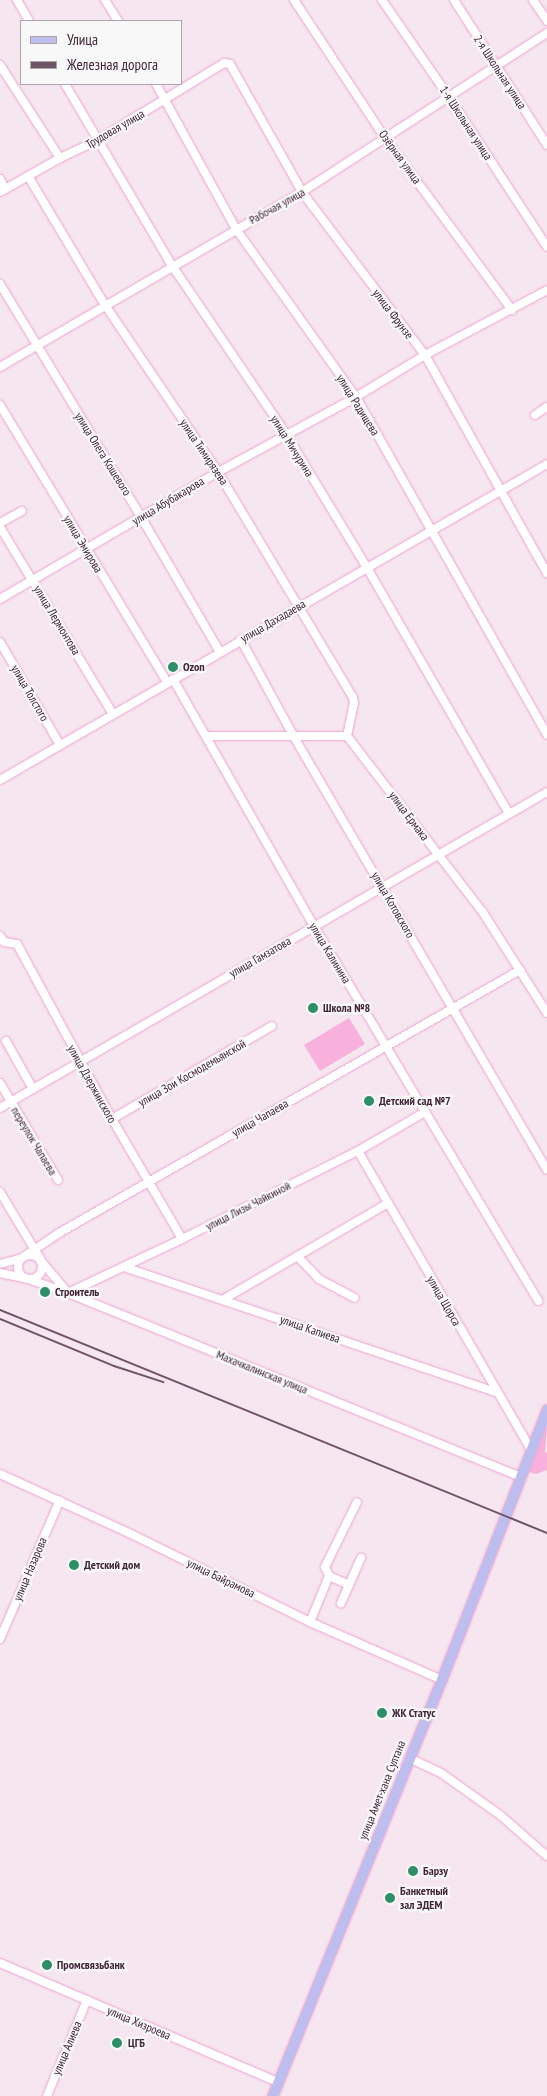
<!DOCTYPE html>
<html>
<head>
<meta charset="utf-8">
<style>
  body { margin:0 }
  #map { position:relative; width:547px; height:2096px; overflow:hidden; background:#f6e6ef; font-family:"PT Sans Narrow",sans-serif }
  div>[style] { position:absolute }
  .green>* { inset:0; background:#f8b0dc }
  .roads { filter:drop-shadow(0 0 1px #f0a2d2) drop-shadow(0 0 1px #f0a2d2) }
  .minor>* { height:8px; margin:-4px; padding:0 4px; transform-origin:4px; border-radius:4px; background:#fff }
  .minor>.ring { margin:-4px; padding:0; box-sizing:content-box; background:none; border:8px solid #fff; border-radius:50% }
  .major>* { height:10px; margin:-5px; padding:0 5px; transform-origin:5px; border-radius:5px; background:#bdbeed }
  .rail>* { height:2px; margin:-1px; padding:0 1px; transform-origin:1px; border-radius:1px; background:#6f5465 }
  .dots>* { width:14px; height:14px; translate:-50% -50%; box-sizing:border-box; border:2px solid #f8f8f8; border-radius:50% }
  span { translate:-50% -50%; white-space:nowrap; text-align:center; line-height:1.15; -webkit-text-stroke:4.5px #f8f8f8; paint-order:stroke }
  .street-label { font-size:12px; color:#432538 }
  .poi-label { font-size:12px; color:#432538; font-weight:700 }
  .left { translate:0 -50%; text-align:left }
  .legend { position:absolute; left:20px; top:20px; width:162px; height:65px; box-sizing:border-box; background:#f8f8f8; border:1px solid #b0a4ab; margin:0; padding:6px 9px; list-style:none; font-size:15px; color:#432538 }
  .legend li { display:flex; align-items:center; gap:10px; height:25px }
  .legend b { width:25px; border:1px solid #b0a4ab }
</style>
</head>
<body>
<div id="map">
  <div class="green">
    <i style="clip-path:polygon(349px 1018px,365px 1044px,320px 1071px,304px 1045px)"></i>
    <i style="clip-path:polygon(547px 1426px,545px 1452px,547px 1453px,547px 1470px,536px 1474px,529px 1472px)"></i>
  </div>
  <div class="roads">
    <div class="minor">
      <i style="left:17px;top:0;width:24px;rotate:60deg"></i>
      <i style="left:105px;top:0;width:25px;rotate:58deg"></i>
      <i style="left:294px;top:0;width:165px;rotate:56.6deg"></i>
      <i style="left:385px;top:138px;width:214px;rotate:53.6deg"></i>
      <i style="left:382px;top:0;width:118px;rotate:55.4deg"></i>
      <i style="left:449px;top:97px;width:179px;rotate:56.8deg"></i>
      <i style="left:454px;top:0;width:172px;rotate:57.3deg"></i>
      <i style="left:533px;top:0;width:25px;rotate:56deg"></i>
      <i style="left:0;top:65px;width:111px;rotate:57.2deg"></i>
      <i style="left:65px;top:84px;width:212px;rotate:59.5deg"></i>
      <i style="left:173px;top:267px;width:202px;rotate:55.9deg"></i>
      <i style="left:286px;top:434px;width:154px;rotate:58.8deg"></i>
      <i style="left:366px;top:566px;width:286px;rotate:60deg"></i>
      <i style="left:156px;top:84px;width:166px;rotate:61.1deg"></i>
      <i style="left:236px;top:229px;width:206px;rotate:54.5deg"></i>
      <i style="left:356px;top:397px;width:388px;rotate:60.5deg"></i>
      <i style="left:28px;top:176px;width:150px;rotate:59.2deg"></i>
      <i style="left:105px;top:305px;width:202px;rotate:55.9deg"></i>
      <i style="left:218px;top:472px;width:263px;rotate:59.1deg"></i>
      <i style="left:353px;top:698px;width:5px;rotate:79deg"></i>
      <i style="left:354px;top:703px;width:34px;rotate:102deg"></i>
      <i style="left:0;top:179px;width:11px;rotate:63deg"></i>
      <i style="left:0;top:192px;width:69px;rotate:-29.5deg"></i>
      <i style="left:60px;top:158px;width:42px;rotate:-25.3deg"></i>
      <i style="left:98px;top:140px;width:148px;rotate:-31.4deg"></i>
      <i style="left:224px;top:63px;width:6px;rotate:9deg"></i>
      <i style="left:230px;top:64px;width:147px;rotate:60.6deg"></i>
      <i style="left:302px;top:192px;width:204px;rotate:53deg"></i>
      <i style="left:425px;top:355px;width:250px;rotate:60.8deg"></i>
      <i style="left:0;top:284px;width:272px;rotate:58.8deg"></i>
      <i style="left:141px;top:517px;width:156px;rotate:59.7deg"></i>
      <i style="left:0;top:367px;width:349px;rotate:-30.1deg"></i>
      <i style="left:302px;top:192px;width:292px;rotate:-33deg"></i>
      <i style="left:0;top:405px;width:323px;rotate:58.9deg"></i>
      <i style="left:535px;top:415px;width:14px;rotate:-34deg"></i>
      <i style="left:0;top:523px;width:25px;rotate:-29deg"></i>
      <i style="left:0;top:527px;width:218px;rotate:58.9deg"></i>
      <i style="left:0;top:599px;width:252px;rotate:-30.2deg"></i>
      <i style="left:218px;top:472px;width:157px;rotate:-28.5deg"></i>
      <i style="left:356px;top:397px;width:81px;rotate:-31.3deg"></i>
      <i style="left:425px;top:355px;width:138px;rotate:-28deg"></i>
      <i style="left:241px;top:640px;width:111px;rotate:61.3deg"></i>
      <i style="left:294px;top:737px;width:501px;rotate:59.7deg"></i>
      <i style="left:0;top:642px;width:119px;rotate:59.8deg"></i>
      <i style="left:173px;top:679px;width:284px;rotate:60.3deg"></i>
      <i style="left:314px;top:926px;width:437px;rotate:59.1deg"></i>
      <i style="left:206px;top:736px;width:141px"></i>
      <i style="left:347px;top:736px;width:221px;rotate:52.4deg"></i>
      <i style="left:482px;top:911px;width:121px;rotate:57.5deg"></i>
      <i style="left:0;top:780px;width:632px;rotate:-30.01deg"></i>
      <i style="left:0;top:936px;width:7px;rotate:56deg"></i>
      <i style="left:4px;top:942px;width:13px;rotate:9deg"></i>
      <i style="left:17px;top:944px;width:199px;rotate:61.5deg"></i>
      <i style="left:112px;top:1119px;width:139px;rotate:59.7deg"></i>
      <i style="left:6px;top:1041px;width:55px;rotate:60.6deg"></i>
      <i style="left:0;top:1083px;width:113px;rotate:59.1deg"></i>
      <i style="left:0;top:1108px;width:632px;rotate:-30.01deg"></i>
      <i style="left:112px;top:1119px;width:185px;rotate:-30.2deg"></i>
      <i style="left:358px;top:1151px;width:345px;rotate:59.9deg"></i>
      <i style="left:0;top:1192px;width:82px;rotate:59deg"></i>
      <i style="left:42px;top:1262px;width:38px;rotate:50deg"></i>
      <i class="ring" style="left:18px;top:1255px;width:16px;height:16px"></i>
      <i style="left:297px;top:1256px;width:32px;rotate:46deg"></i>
      <i style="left:319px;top:1279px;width:40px;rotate:28deg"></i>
      <i style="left:0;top:1264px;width:23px;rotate:-15deg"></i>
      <i style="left:22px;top:1258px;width:45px;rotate:-34deg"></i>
      <i style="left:59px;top:1233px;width:531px;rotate:-29.7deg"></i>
      <i style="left:124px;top:1267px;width:392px;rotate:18.6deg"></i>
      <i style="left:0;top:1273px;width:29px;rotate:12deg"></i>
      <i style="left:28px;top:1279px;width:42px;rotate:19.3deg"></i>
      <i style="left:68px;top:1293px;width:490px;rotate:22.1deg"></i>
      <i style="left:68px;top:1293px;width:126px;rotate:-25.3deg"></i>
      <i style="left:182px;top:1239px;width:197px;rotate:-26.6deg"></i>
      <i style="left:358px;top:1151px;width:78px;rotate:-30.2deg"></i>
      <i style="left:224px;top:1299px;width:190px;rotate:-30.3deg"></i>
      <i style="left:0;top:1474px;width:142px;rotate:24.6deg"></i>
      <i style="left:129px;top:1533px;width:202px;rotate:26.2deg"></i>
      <i style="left:310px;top:1622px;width:144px;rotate:23.7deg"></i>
      <i style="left:329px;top:1576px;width:10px;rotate:-114deg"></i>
      <i style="left:325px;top:1567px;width:72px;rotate:-63.8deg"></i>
      <i style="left:349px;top:1585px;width:30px;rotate:-66deg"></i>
      <i style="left:310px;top:1622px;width:50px;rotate:-67.6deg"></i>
      <i style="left:329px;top:1576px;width:22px;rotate:24deg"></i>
      <i style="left:349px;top:1585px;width:20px;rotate:114deg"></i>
      <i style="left:0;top:1639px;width:151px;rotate:-66.7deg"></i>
      <i style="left:409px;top:1758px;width:35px;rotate:25deg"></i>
      <i style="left:441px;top:1773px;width:72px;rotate:35.4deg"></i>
      <i style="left:500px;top:1815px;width:62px;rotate:41.1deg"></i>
      <i style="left:0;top:1963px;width:302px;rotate:23.2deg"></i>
      <i style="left:47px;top:2096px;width:104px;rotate:-67.4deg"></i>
    </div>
    <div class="major">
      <i style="left:273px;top:2096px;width:449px;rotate:-67.9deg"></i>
      <i style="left:442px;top:1680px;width:290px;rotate:-68.7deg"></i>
    </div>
  </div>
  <div class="rail">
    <i style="left:0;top:1310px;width:591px;rotate:22.18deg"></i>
    <i style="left:0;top:1319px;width:123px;rotate:22.4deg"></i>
    <i style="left:114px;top:1366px;width:52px;rotate:18.1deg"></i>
  </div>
  <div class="dots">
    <i style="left:173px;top:667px;background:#2e8e67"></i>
    <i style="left:313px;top:1008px;background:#2e8e67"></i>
    <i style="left:369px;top:1101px;background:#2e8e67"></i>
    <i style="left:45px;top:1292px;background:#2e8e67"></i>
    <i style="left:74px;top:1565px;background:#2e8e67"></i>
    <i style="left:382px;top:1713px;background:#2e8e67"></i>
    <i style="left:413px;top:1871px;background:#2e8e67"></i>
    <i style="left:390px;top:1898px;background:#2e8e67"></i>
    <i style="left:47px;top:1965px;background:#2e8e67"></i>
    <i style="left:117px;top:2043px;background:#2e8e67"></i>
  </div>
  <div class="street-label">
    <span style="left:500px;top:72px;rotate:57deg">2-я Школьная улица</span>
    <span style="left:466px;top:123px;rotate:57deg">1-я Школьная улица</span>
    <span style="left:115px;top:129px;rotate:-30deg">Трудовая улица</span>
    <span style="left:400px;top:157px;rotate:54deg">Озёрная улица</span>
    <span style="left:277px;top:206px;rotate:-29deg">Рабочая улица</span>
    <span style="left:393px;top:314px;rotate:53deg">улица Фрунзе</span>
    <span style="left:358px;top:405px;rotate:58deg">улица Радищева</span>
    <span style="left:292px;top:446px;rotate:58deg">улица Мичурина</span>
    <span style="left:204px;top:452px;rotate:56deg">улица Тимирязева</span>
    <span style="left:103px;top:454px;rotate:58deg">улица Олега Кошевого</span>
    <span style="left:168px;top:501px;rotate:-31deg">улица Абубакарова</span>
    <span style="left:83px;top:544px;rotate:59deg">улица Эмирова</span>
    <span style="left:57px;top:620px;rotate:59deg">улица Лермонтова</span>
    <span style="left:273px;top:621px;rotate:-30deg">улица Дахадаева</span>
    <span style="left:30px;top:693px;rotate:60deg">улица Толстого</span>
    <span style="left:409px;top:816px;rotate:53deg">улица Ермака</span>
    <span style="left:393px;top:905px;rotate:60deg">улица Котовского</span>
    <span style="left:330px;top:953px;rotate:59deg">улица Калинина</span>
    <span style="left:260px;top:957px;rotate:-30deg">улица Гамзатова</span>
    <span style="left:192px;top:1073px;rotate:-30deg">улица Зои Космодемьянской</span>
    <span style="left:92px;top:1084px;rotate:61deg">улица Дзержинского</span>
    <span style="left:260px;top:1118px;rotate:-30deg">улица Чапаева</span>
    <span style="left:34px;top:1141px;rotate:59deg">переулок Чапаева</span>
    <span style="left:248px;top:1206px;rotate:-27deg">улица Лизы Чайкиной</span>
    <span style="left:444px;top:1301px;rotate:60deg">улица Щорса</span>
    <span style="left:310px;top:1329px;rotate:19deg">улица Капиева</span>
    <span style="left:262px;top:1372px;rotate:22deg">Махачкалинская улица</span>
    <span style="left:30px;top:1569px;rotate:-67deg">улица Назарова</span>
    <span style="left:221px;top:1578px;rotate:26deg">улица Байрамова</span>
    <span style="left:382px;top:1790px;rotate:-68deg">улица Амет-хана Султана</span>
    <span style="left:139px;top:2023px;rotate:23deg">улица Хизроева</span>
    <span style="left:67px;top:2048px;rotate:-67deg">улица Алиева</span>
  </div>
  <div class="poi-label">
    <span class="left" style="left:183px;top:667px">Ozon</span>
    <span class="left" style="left:323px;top:1008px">Школа №8</span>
    <span class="left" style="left:379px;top:1101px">Детский сад №7</span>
    <span class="left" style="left:55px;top:1292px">Строитель</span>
    <span class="left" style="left:84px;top:1565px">Детский дом</span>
    <span class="left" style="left:392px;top:1713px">ЖК Статус</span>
    <span class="left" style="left:423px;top:1871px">Барзу</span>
    <span class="left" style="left:400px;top:1898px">Банкетный<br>зал ЭДЕМ</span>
    <span class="left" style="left:57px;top:1965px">Промсвязьбанк</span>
    <span class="left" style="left:128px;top:2043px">ЦГБ</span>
  </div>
  <ul class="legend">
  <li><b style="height:6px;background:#bdbeed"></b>Улица</li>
  <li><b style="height:6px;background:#6f5465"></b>Железная дорога</li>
  </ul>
</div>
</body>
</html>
